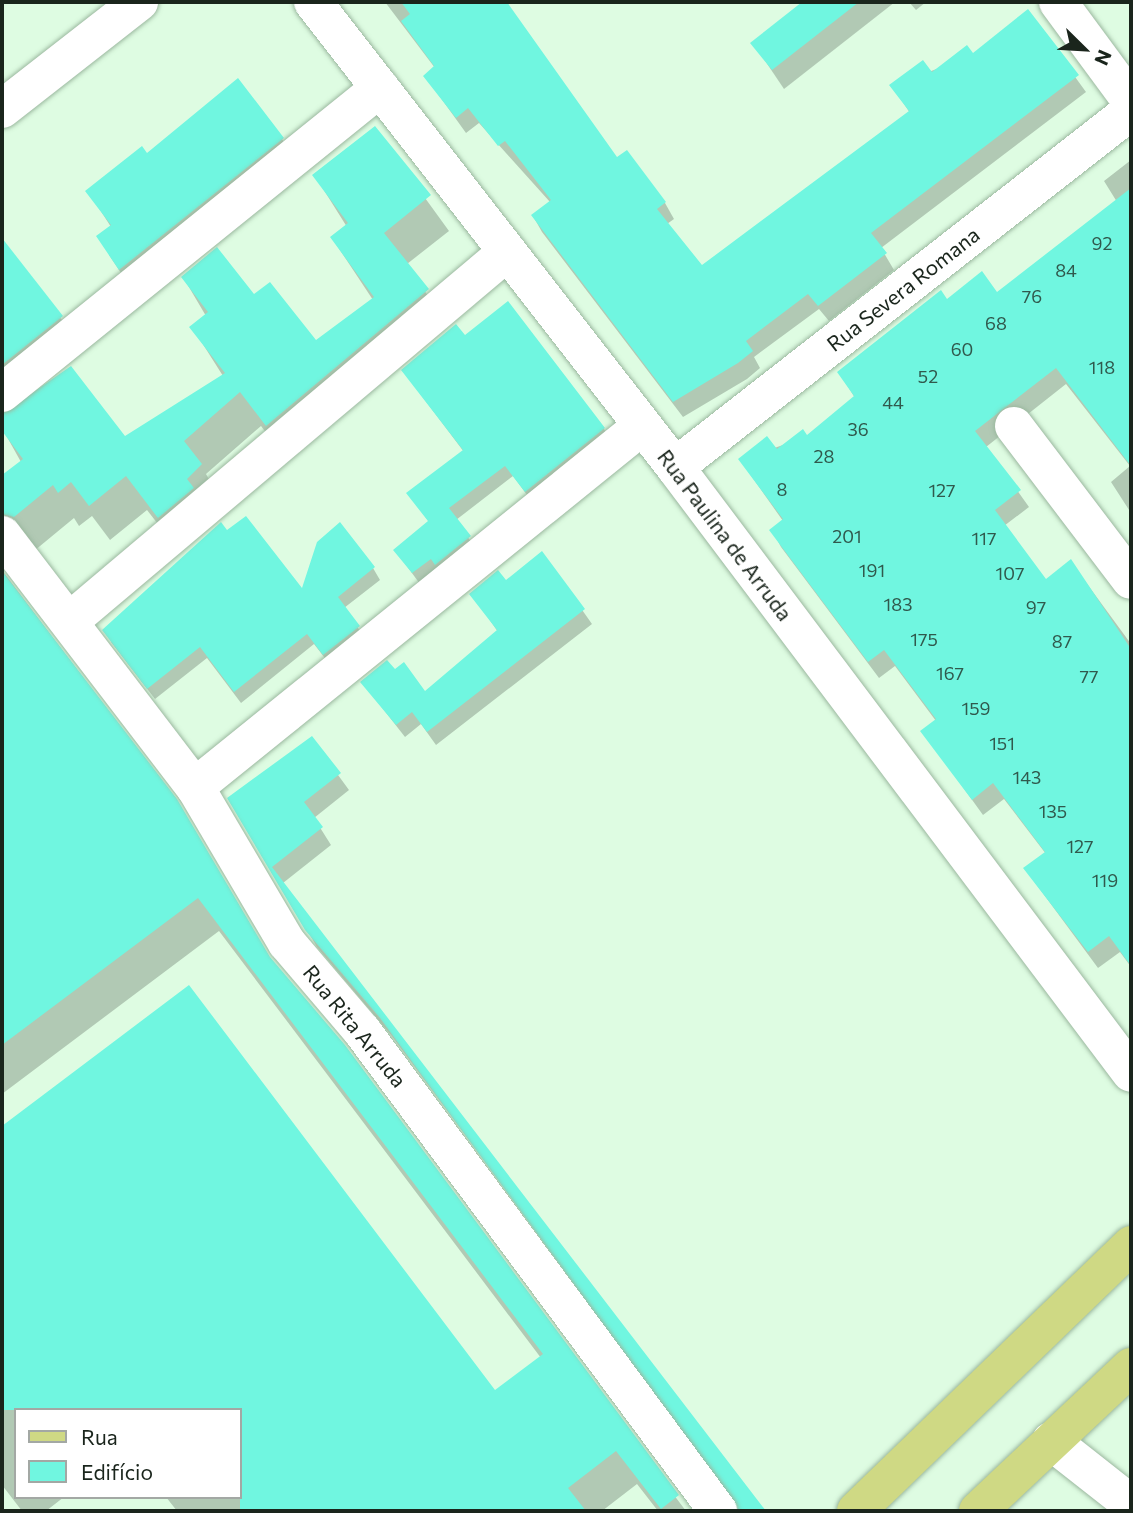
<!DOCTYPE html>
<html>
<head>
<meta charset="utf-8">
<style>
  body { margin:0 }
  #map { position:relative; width:1133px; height:1513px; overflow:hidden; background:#defce2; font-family:Commissioner,sans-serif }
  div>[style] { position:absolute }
  .shadow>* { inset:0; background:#0003 }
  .building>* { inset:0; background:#70f6e0 }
  .roads { filter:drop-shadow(0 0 2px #9bb89f) drop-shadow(0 0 2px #9bb89f) }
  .minor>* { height:38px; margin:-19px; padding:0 19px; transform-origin:19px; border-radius:19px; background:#fff }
  .major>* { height:38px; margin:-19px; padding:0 19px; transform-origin:19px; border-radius:19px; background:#cfd984 }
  span { translate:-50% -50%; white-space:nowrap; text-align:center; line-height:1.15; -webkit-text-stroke:5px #fff; paint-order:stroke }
  .number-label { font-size:18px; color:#30594d }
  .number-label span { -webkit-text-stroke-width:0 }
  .street-label { font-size:21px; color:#1a251c }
  .frame { position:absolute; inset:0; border:4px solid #1a251c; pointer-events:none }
  .legend { position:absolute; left:14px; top:1408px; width:228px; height:91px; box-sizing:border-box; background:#fff; border:2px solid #a3a8a4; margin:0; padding:9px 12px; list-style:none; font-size:21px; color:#1a251c }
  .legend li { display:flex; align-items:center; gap:14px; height:35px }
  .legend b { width:35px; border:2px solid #a3a8a4 }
  .north { position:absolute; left:1049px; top:14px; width:70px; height:70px; -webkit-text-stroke:5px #fff; paint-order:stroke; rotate:114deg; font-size:19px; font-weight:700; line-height:28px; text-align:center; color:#1a251c }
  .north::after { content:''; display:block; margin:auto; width:24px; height:32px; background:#1a251c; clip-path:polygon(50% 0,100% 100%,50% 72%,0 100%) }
</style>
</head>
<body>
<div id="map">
  <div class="shadow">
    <i style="clip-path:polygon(385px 2px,505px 2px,617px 160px,665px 203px,674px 219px,667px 224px,702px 268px,910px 113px,892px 86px,973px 55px,1028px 12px,1086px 92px,881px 248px,894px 270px,829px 321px,819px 309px,754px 357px,760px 368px,747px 379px,683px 417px,542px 232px,533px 216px,550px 202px,479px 123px,466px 133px,425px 76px,435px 68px)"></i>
    <i style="clip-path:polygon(805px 2px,895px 2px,784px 89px,753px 43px)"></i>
    <i style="clip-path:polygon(909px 2px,926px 2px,916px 10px)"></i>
    <i style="clip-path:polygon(375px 129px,449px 231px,407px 264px,447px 325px,287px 460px,261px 426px,206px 474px,220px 499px,179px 551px,147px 510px,110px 540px,92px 516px,79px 526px,74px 518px,34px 551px,9px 551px,2px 568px,2px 477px,21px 462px,2px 428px,70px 368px,125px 439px,223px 376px,192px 327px,206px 316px,183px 277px,253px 296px,316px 343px,373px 300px,332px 238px,347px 227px,315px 176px)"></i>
    <i style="clip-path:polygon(282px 139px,293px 157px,131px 288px,109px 255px,111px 227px,88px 191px,146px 155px)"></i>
    <i style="clip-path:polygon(1131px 160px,1131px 513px,1111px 482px,1130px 466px,1066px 384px,986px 447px,1029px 507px,1004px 526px,1046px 581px,1071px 562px,1131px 644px,1131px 967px,1120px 952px,1098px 968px,1025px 869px,1046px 854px,1004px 799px,983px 815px,923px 732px,936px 721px,895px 666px,879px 678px,781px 547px,772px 530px,783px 521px,740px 460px,806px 437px,855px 398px,839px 372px,947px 301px,997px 294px,1117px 202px,1104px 181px)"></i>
    <i style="clip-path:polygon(11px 253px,68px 328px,2px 382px,2px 260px)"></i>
    <i style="clip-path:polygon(465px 338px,604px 429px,610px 440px,533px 503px,513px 476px,456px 520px,476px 549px,420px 584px,395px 550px,429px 522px,409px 494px,464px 452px,403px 371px)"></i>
    <i style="clip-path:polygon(227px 532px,303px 592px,373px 568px,380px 580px,344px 608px,365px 638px,331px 666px,314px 644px,241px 703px,207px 658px,155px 699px,111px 642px)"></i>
    <i style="clip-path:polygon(542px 553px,592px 624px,436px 745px,421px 724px,405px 737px,362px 682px,394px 672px,425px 694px,498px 632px,472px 594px,506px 582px)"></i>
    <i style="clip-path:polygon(2px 570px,175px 800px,269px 958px,686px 1511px,658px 1511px,637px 1484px,602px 1511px,177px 1511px,166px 1497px,240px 1497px,240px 1410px,16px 1410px,16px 1497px,64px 1497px,46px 1511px,22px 1511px,2px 1485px,2px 1128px,188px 987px,495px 1393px,541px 1358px,219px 931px,2px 1094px)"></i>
    <i style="clip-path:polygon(311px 738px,349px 790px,314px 818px,331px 845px,283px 883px,763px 1511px,738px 1511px,737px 1501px,391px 1035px,317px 947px,229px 798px)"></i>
  </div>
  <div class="building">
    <i style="clip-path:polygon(401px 2px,507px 2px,617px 157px,627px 150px,666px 202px,657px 209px,702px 265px,909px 111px,889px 85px,923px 60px,932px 72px,967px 45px,973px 53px,1028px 9px,1079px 75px,871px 233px,887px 253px,818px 306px,808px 294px,746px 341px,753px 351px,738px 363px,673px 402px,531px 215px,551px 200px,505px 141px,498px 146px,468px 108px,456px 118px,423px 76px,434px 66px,401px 21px,410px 14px)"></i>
    <i style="clip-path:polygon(802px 2px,859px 2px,772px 70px,750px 43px)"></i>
    <i style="clip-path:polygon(238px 78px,284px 138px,119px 270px,96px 236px,111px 225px,85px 191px,142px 146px,147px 153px)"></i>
    <i style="clip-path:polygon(375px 126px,431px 195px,384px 233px,429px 289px,266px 426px,240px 392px,184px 441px,202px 464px,187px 479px,194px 488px,158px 518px,126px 476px,89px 506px,71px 482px,58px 493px,53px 485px,14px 517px,2px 514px,2px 475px,23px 459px,2px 431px,2px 414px,71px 366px,125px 436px,225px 373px,189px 327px,208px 312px,181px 277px,217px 247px,254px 294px,270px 282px,316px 340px,374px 297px,330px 237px,348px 223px,312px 175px)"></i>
    <i style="clip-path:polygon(1131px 188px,1131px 466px,1056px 368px,975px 431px,1021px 490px,995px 510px,1046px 579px,1071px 559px,1131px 649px,1131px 966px,1109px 936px,1088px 952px,1023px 868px,1045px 852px,993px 783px,972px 800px,920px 731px,936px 719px,884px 650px,868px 662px,769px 530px,783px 519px,738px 459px,767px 436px,777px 449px,803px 429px,807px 435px,854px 396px,837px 372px,941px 290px,947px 299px,982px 271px,997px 292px)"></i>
    <i style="clip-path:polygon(2px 238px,63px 316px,2px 365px)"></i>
    <i style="clip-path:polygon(508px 301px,605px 428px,525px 492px,505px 466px,449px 508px,471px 536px,435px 565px,431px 559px,412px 573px,393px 550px,428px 521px,406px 493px,463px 450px,401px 370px,456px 324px,465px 335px)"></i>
    <i style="clip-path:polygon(246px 516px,302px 588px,317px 542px,340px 522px,375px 567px,338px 597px,360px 626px,323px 655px,307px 634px,234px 692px,200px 647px,147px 689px,102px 630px,221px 522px,227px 530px)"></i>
    <i style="clip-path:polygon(542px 551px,585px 609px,427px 732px,412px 712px,396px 725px,360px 682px,387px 660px,395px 669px,404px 662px,425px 691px,497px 630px,469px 594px,498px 570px,506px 580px)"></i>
    <i style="clip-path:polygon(2px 571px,177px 799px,270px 957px,345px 1045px,679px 1495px,661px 1509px,616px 1451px,568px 1488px,586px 1511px,240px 1511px,240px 1410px,2px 1410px,2px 1126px,189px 985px,495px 1390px,543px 1354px,198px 898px,2px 1045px)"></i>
    <i style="clip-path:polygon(312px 736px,341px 773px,304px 802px,323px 827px,272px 867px,766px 1511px,739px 1511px,380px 1018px,305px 930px,227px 798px)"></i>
  </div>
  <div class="roads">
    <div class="minor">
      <i style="left:313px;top:2px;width:589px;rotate:52.1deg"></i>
      <i style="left:675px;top:467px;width:758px;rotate:53.04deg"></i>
      <i style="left:1058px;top:2px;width:123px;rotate:53.6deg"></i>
      <i style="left:2px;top:109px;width:174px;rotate:-38deg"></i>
      <i style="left:2px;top:393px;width:486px;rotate:-38.9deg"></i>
      <i style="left:1014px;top:426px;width:193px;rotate:52.8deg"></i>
      <i style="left:675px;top:467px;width:579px;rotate:-37.98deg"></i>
      <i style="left:2px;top:535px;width:317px;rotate:52.6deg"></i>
      <i style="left:195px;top:787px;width:181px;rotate:59.5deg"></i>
      <i style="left:287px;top:943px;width:116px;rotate:49.6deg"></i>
      <i style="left:362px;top:1031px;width:598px;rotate:53.44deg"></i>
      <i style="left:71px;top:620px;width:571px;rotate:-40.17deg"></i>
      <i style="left:195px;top:787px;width:575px;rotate:-38.92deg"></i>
      <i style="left:1051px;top:1441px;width:102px;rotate:38.2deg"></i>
    </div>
    <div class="major">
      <i style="left:856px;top:1511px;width:383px;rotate:-44deg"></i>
      <i style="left:978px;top:1511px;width:210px;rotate:-43.3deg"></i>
    </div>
  </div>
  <div class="number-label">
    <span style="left:1102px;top:243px">92</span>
    <span style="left:1066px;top:270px">84</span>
    <span style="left:1032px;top:296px">76</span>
    <span style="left:996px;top:323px">68</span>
    <span style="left:962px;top:349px">60</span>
    <span style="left:1102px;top:367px">118</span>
    <span style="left:928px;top:376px">52</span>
    <span style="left:893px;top:402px">44</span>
    <span style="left:858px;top:429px">36</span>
    <span style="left:824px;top:456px">28</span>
    <span style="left:782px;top:489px">8</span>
    <span style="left:942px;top:490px">127</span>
    <span style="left:847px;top:536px">201</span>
    <span style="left:984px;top:538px">117</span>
    <span style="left:872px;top:570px">191</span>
    <span style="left:1010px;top:573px">107</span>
    <span style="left:898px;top:604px">183</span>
    <span style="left:1036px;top:607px">97</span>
    <span style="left:924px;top:639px">175</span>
    <span style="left:1062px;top:641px">87</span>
    <span style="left:950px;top:673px">167</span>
    <span style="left:1089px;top:676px">77</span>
    <span style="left:976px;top:708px">159</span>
    <span style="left:1002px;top:743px">151</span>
    <span style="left:1027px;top:777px">143</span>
    <span style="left:1053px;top:811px">135</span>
    <span style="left:1080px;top:846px">127</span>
    <span style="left:1105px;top:880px">119</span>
  </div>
  <div class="street-label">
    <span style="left:903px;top:289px;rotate:-38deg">Rua Severa Romana</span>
    <span style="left:725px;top:535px;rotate:53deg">Rua Paulina de Arruda</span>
    <span style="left:355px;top:1026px;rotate:51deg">Rua Rita Arruda</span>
  </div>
  <div class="frame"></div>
  <ul class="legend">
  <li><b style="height:9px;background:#cfd984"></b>Rua</li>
  <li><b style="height:19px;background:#70f6e0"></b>Edifício</li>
  </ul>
  <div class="north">N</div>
</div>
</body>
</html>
